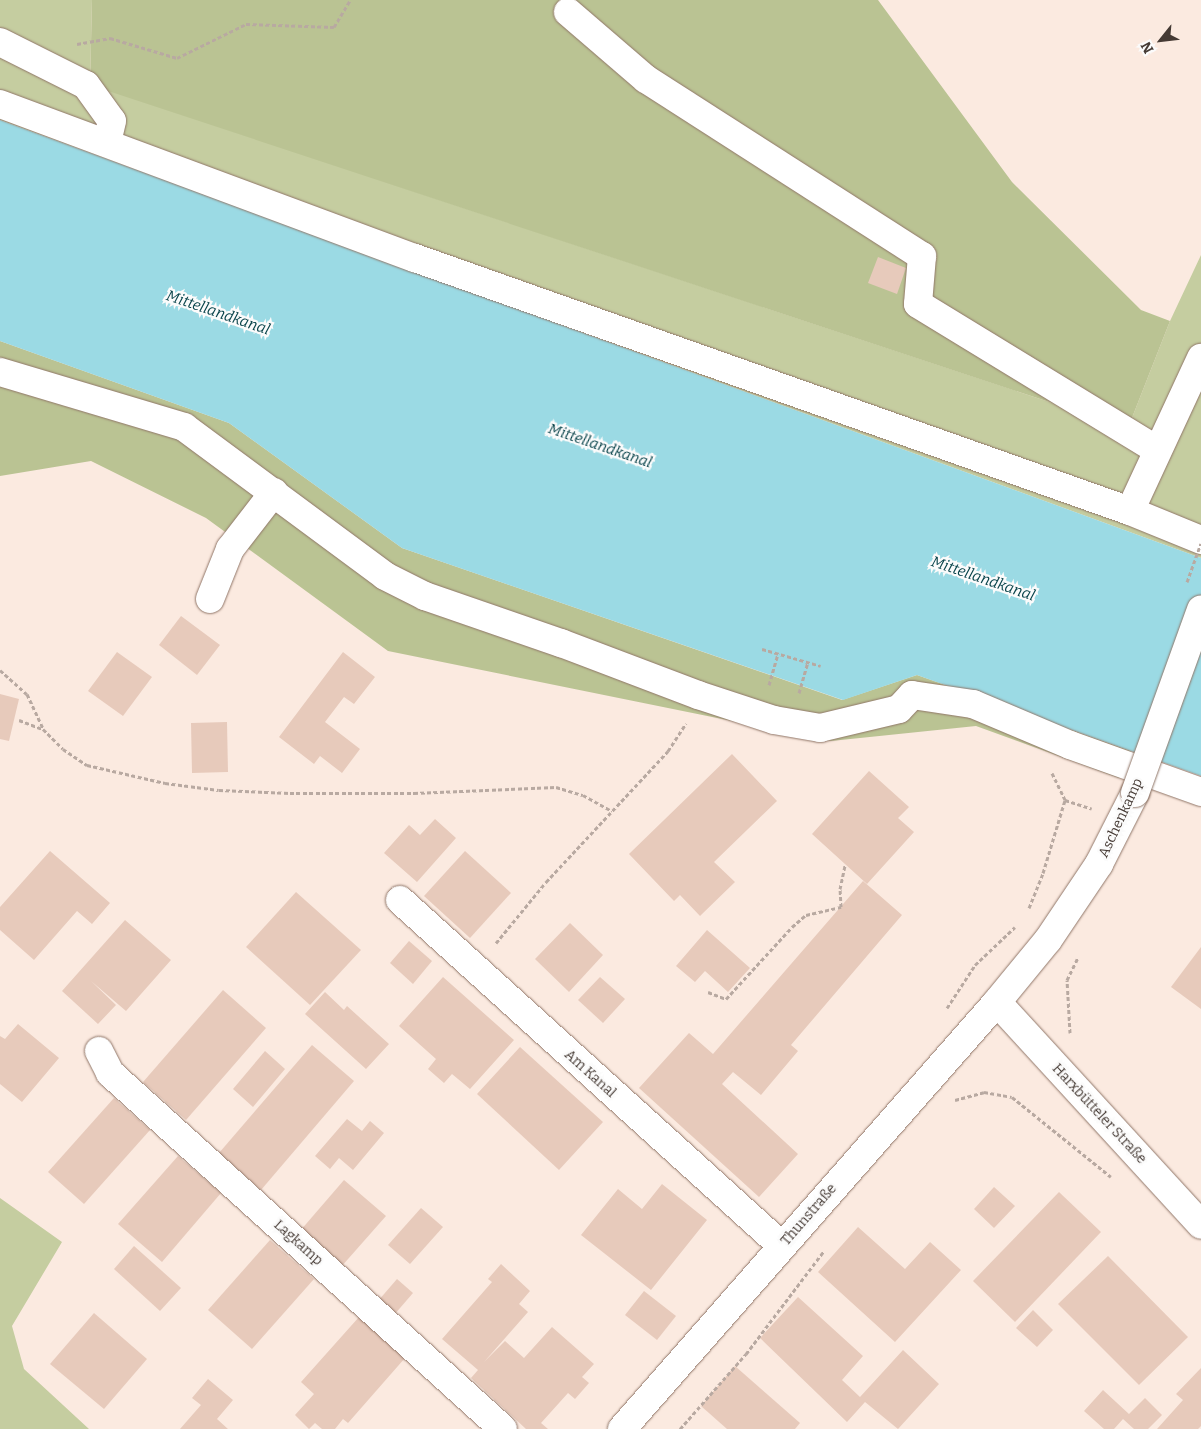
<!DOCTYPE html>
<html>
<head>
<meta charset="utf-8">
<style>
  body { margin:0 }
  #map { position:relative; width:1201px; height:1429px; overflow:hidden; background:#fbeae0; font-family:Bitter,serif }
  div>[style] { position:absolute }
  .green>* { inset:0; background:#c5cda0 }
  .forest>* { inset:0; background:#bac393 }
  .water>* { inset:0; background:#9bdae4 }
  .building>* { inset:0; background:#e7cabb }
  .path>* { height:3px; margin-top:-1.5px; transform-origin:0; background:repeating-linear-gradient(90deg,#b8a9a1 0 4px,transparent 0 6.5px) }
  .roads { filter:drop-shadow(0 0 1px #907668) drop-shadow(0 0 1px #907668) }
  .minor>* { height:28px; margin:-14px; padding:0 14px; transform-origin:14px; border-radius:14px; background:#fff }
  .path-bridge>* { height:3px; margin-top:-1.5px; transform-origin:0; background:repeating-linear-gradient(90deg,#b8a9a1 0 4px,transparent 0 6.5px) }
  .bridges { filter:drop-shadow(0 0 1px #907668) drop-shadow(0 0 1px #907668) }
  .minor-bridge>* { height:28px; margin:-14px; padding:0 14px; transform-origin:14px; border-radius:14px; background:#fff }
  span { translate:-50% -50%; white-space:nowrap; text-align:center; line-height:1.15; -webkit-text-stroke:4.5px #fbfbfb; paint-order:stroke }
  .street-label { font-size:14px; color:#453a34 }
  .water-label { font-size:15px; color:#09444b; font-style:italic }
  .north { position:absolute; left:1136px; top:15px; width:50px; height:50px; -webkit-text-stroke:4px #fbfbfb; paint-order:stroke; rotate:241deg; font-size:14px; font-weight:700; line-height:20px; text-align:center; color:#453a34 }
  .north::after { content:''; display:block; margin:auto; width:18px; height:22px; background:#453a34; clip-path:polygon(50% 0,100% 100%,50% 72%,0 100%) }
</style>
</head>
<body>
<div id="map">
  <div class="green">
    <i style="clip-path:polygon(0 0,92px 0,90px 84px,1128px 428px,1170px 321px,1201px 255px,1201px 558px,0 120px)"></i>
    <i style="clip-path:polygon(0 1198px,62px 1242px,12px 1326px,24px 1369px,89px 1429px,0 1429px)"></i>
  </div>
  <div class="forest">
    <i style="clip-path:polygon(92px 0,878px 0,1012px 182px,1141px 310px,1170px 321px,1128px 428px,90px 85px)"></i>
    <i style="clip-path:polygon(0 341px,229px 423px,402px 548px,842px 700px,917px 675px,1131px 751px,1119px 778px,976px 726px,831px 741px,388px 651px,206px 518px,91px 461px,0 476px)"></i>
  </div>
  <div class="water">
    <i style="clip-path:polygon(0 120px,1201px 558px,1201px 776px,917px 675px,843px 700px,402px 548px,229px 423px,0 341px)"></i>
  </div>
  <div class="building">
    <i style="clip-path:polygon(878px 257px,906px 268px,897px 294px,868px 283px)"></i>
    <i style="clip-path:polygon(181px 616px,220px 645px,197px 675px,159px 645px)"></i>
    <i style="clip-path:polygon(117px 652px,152px 677px,123px 716px,88px 691px)"></i>
    <i style="clip-path:polygon(343px 652px,375px 677px,354px 704px,344px 697px,325px 722px,360px 749px,342px 773px,320px 756px,314px 764px,279px 737px)"></i>
    <i style="clip-path:polygon(0 694px,19px 699px,9px 741px,0 739px)"></i>
    <i style="clip-path:polygon(227px 722px,228px 772px,192px 773px,191px 723px)"></i>
    <i style="clip-path:polygon(732px 754px,777px 801px,714px 862px,735px 882px,700px 916px,680px 895px,674px 901px,629px 854px)"></i>
    <i style="clip-path:polygon(869px 771px,909px 807px,898px 818px,914px 832px,867px 884px,812px 834px)"></i>
    <i style="clip-path:polygon(435px 819px,456px 838px,417px 882px,384px 853px,409px 825px,420px 835px)"></i>
    <i style="clip-path:polygon(50px 851px,110px 903px,92px 924px,77px 911px,34px 960px,0 930px,0 907px)"></i>
    <i style="clip-path:polygon(465px 851px,511px 893px,470px 938px,424px 896px)"></i>
    <i style="clip-path:polygon(863px 881px,902px 915px,791px 1045px,798px 1051px,761px 1095px,733px 1072px,722px 1084px,798px 1154px,759px 1197px,639px 1088px,689px 1033px,713px 1054px)"></i>
    <i style="clip-path:polygon(296px 892px,361px 950px,310px 1005px,246px 947px)"></i>
    <i style="clip-path:polygon(125px 920px,171px 960px,126px 1011px,91px 981px,116px 1005px,98px 1024px,62px 991px)"></i>
    <i style="clip-path:polygon(570px 923px,603px 955px,569px 992px,535px 959px)"></i>
    <i style="clip-path:polygon(707px 930px,750px 968px,728px 992px,705px 971px,695px 982px,676px 966px)"></i>
    <i style="clip-path:polygon(409px 941px,432px 961px,413px 984px,390px 963px)"></i>
    <i style="clip-path:polygon(1201px 947px,1201px 1009px,1171px 987px)"></i>
    <i style="clip-path:polygon(443px 977px,514px 1040px,470px 1089px,452px 1074px,444px 1083px,428px 1069px,436px 1059px,399px 1026px)"></i>
    <i style="clip-path:polygon(600px 977px,625px 999px,603px 1023px,578px 1000px)"></i>
    <i style="clip-path:polygon(223px 990px,266px 1028px,186px 1120px,143px 1082px)"></i>
    <i style="clip-path:polygon(325px 992px,344px 1010px,347px 1006px,389px 1044px,366px 1069px,305px 1014px)"></i>
    <i style="clip-path:polygon(18px 1024px,59px 1058px,22px 1102px,0 1084px,0 1036px,5px 1039px)"></i>
    <i style="clip-path:polygon(312px 1045px,354px 1081px,261px 1190px,219px 1153px)"></i>
    <i style="clip-path:polygon(520px 1047px,603px 1122px,559px 1170px,477px 1094px)"></i>
    <i style="clip-path:polygon(265px 1051px,285px 1069px,253px 1107px,233px 1089px)"></i>
    <i style="clip-path:polygon(114px 1098px,150px 1130px,84px 1204px,48px 1172px)"></i>
    <i style="clip-path:polygon(347px 1119px,362px 1131px,370px 1121px,384px 1133px,353px 1170px,339px 1158px,330px 1169px,315px 1156px)"></i>
    <i style="clip-path:polygon(178px 1156px,221px 1193px,162px 1262px,118px 1224px)"></i>
    <i style="clip-path:polygon(344px 1180px,386px 1216px,341px 1267px,300px 1231px)"></i>
    <i style="clip-path:polygon(662px 1184px,707px 1220px,651px 1290px,581px 1235px,618px 1189px,642px 1209px)"></i>
    <i style="clip-path:polygon(994px 1187px,1015px 1206px,994px 1228px,974px 1209px)"></i>
    <i style="clip-path:polygon(1059px 1192px,1101px 1232px,1015px 1322px,973px 1281px)"></i>
    <i style="clip-path:polygon(421px 1208px,443px 1227px,410px 1264px,388px 1245px)"></i>
    <i style="clip-path:polygon(858px 1227px,905px 1269px,930px 1242px,961px 1270px,895px 1342px,818px 1272px)"></i>
    <i style="clip-path:polygon(270px 1240px,314px 1279px,252px 1349px,208px 1310px)"></i>
    <i style="clip-path:polygon(134px 1246px,181px 1288px,160px 1311px,114px 1269px)"></i>
    <i style="clip-path:polygon(1108px 1256px,1188px 1337px,1139px 1385px,1058px 1304px)"></i>
    <i style="clip-path:polygon(501px 1264px,530px 1291px,519px 1304px,528px 1312px,484px 1362px,505px 1341px,524px 1358px,552px 1327px,594px 1364px,582px 1377px,589px 1383px,575px 1399px,568px 1393px,541px 1423px,548px 1429px,526px 1429px,471px 1378px,478px 1370px,442px 1339px,492px 1282px,488px 1279px)"></i>
    <i style="clip-path:polygon(397px 1279px,413px 1293px,394px 1315px,378px 1301px)"></i>
    <i style="clip-path:polygon(644px 1291px,676px 1316px,657px 1340px,625px 1315px)"></i>
    <i style="clip-path:polygon(798px 1297px,863px 1356px,842px 1380px,860px 1397px,903px 1350px,939px 1384px,898px 1429px,865px 1402px,847px 1422px,760px 1338px)"></i>
    <i style="clip-path:polygon(1033px 1310px,1053px 1330px,1037px 1347px,1016px 1328px)"></i>
    <i style="clip-path:polygon(94px 1313px,147px 1359px,104px 1409px,50px 1364px)"></i>
    <i style="clip-path:polygon(359px 1317px,405px 1358px,348px 1423px,343px 1419px,335px 1429px,322px 1429px,315px 1423px,309px 1429px,295px 1415px,314px 1394px,301px 1382px)"></i>
    <i style="clip-path:polygon(735px 1366px,800px 1423px,795px 1429px,727px 1429px,701px 1406px)"></i>
    <i style="clip-path:polygon(1201px 1368px,1201px 1426px,1198px 1429px,1157px 1429px,1183px 1400px,1176px 1394px)"></i>
    <i style="clip-path:polygon(208px 1379px,233px 1400px,217px 1419px,228px 1429px,180px 1429px,201px 1405px,192px 1398px)"></i>
    <i style="clip-path:polygon(1103px 1390px,1129px 1414px,1145px 1398px,1162px 1415px,1148px 1429px,1134px 1429px,1123px 1419px,1114px 1429px,1104px 1429px,1084px 1411px)"></i>
  </div>
  <div class="path">
    <i style="left:77px;top:44px;width:34px;rotate:-10deg"></i>
    <i style="left:110px;top:38px;width:70px;rotate:16.6deg"></i>
    <i style="left:177px;top:58px;width:77px;rotate:-26.2deg"></i>
    <i style="left:246px;top:24px;width:88px;rotate:2deg"></i>
    <i style="left:334px;top:27px;width:31px;rotate:-59deg"></i>
    <i style="left:762px;top:649px;width:61px;rotate:16.1deg"></i>
    <i style="left:0;top:670px;width:36px;rotate:42deg"></i>
    <i style="left:27px;top:694px;width:38px;rotate:65deg"></i>
    <i style="left:769px;top:685px;width:33px;rotate:-74deg"></i>
    <i style="left:799px;top:693px;width:32px;rotate:-74deg"></i>
    <i style="left:19px;top:720px;width:26px;rotate:21deg"></i>
    <i style="left:43px;top:729px;width:28px;rotate:45deg"></i>
    <i style="left:63px;top:749px;width:29px;rotate:34deg"></i>
    <i style="left:87px;top:765px;width:80px;rotate:13deg"></i>
    <i style="left:165px;top:783px;width:54px;rotate:7.4deg"></i>
    <i style="left:219px;top:790px;width:71px;rotate:2.4deg"></i>
    <i style="left:290px;top:793px;width:124px"></i>
    <i style="left:414px;top:793px;width:142px;rotate:-2.4deg"></i>
    <i style="left:556px;top:787px;width:28px;rotate:17deg"></i>
    <i style="left:583px;top:795px;width:33px;rotate:29deg"></i>
    <i style="left:1052px;top:773px;width:30px;rotate:64deg"></i>
    <i style="left:1065px;top:800px;width:28px;rotate:18deg"></i>
    <i style="left:1029px;top:908px;width:38px;rotate:-68deg"></i>
    <i style="left:1043px;top:873px;width:76px;rotate:-73.2deg"></i>
    <i style="left:496px;top:943px;width:79px;rotate:-50.7deg"></i>
    <i style="left:546px;top:882px;width:179px;rotate:-47deg"></i>
    <i style="left:668px;top:751px;width:33px;rotate:-57deg"></i>
    <i style="left:708px;top:992px;width:19px;rotate:21deg"></i>
    <i style="left:726px;top:999px;width:98px;rotate:-47.5deg"></i>
    <i style="left:792px;top:927px;width:18px;rotate:-41deg"></i>
    <i style="left:806px;top:915px;width:36px;rotate:-13deg"></i>
    <i style="left:841px;top:907px;width:18px;rotate:-93deg"></i>
    <i style="left:840px;top:889px;width:25px;rotate:-78deg"></i>
    <i style="left:947px;top:1008px;width:51px;rotate:-56.9deg"></i>
    <i style="left:975px;top:965px;width:55px;rotate:-43.5deg"></i>
    <i style="left:1070px;top:1033px;width:53px;rotate:-93.2deg"></i>
    <i style="left:1067px;top:980px;width:25px;rotate:-64deg"></i>
    <i style="left:955px;top:1100px;width:30px;rotate:-15deg"></i>
    <i style="left:984px;top:1092px;width:28px;rotate:10deg"></i>
    <i style="left:1012px;top:1097px;width:127px;rotate:38.9deg"></i>
    <i style="left:680px;top:1429px;width:100px;rotate:-48.7deg"></i>
    <i style="left:746px;top:1354px;width:129px;rotate:-52.9deg"></i>
  </div>
  <div class="roads">
    <div class="minor">
      <i style="left:568px;top:12px;width:103px;rotate:40.7deg"></i>
      <i style="left:646px;top:79px;width:328px;rotate:32.7deg"></i>
      <i style="left:922px;top:256px;width:48px;rotate:94.8deg"></i>
      <i style="left:918px;top:304px;width:279px;rotate:31.4deg"></i>
      <i style="left:0;top:42px;width:96px;rotate:26.6deg"></i>
      <i style="left:86px;top:85px;width:44px;rotate:54.2deg"></i>
      <i style="left:112px;top:121px;width:22px;rotate:103deg"></i>
      <i style="left:0;top:104px;width:443px;rotate:20.4deg"></i>
      <i style="left:415px;top:258px;width:758px;rotate:19.49deg"></i>
      <i style="left:1130px;top:511px;width:77px;rotate:22.2deg"></i>
      <i style="left:0;top:372px;width:192px;rotate:16.6deg"></i>
      <i style="left:184px;top:427px;width:250px;rotate:36.5deg"></i>
      <i style="left:385px;top:576px;width:45px;rotate:26.6deg"></i>
      <i style="left:425px;top:596px;width:144px;rotate:19.1deg"></i>
      <i style="left:561px;top:643px;width:147px;rotate:20.8deg"></i>
      <i style="left:698px;top:695px;width:80px;rotate:18.2deg"></i>
      <i style="left:774px;top:720px;width:47px;rotate:9.9deg"></i>
      <i style="left:820px;top:728px;width:81px;rotate:-13.5deg"></i>
      <i style="left:899px;top:709px;width:19px;rotate:-47deg"></i>
      <i style="left:912px;top:695px;width:62px;rotate:8.4deg"></i>
      <i style="left:973px;top:704px;width:105px;rotate:22.9deg"></i>
      <i style="left:1070px;top:745px;width:139px;rotate:19.7deg"></i>
      <i style="left:1130px;top:511px;width:169px;rotate:-65.1deg"></i>
      <i style="left:210px;top:599px;width:54px;rotate:-68.2deg"></i>
      <i style="left:230px;top:549px;width:72px;rotate:-52.3deg"></i>
      <i style="left:400px;top:900px;width:515px;rotate:42.17deg"></i>
      <i style="left:997px;top:1002px;width:302px;rotate:47.5deg"></i>
      <i style="left:99px;top:1051px;width:25px;rotate:63deg"></i>
      <i style="left:110px;top:1073px;width:530px;rotate:42.17deg"></i>
      <i style="left:622px;top:1429px;width:568px;rotate:-48.71deg"></i>
      <i style="left:997px;top:1002px;width:80px;rotate:-50.6deg"></i>
      <i style="left:1048px;top:940px;width:92px;rotate:-56.1deg"></i>
      <i style="left:1099px;top:864px;width:80px;rotate:-63.1deg"></i>
    </div>
  </div>
  <div class="path-bridge">
    <i style="left:1187px;top:582px;width:41px;rotate:-70.3deg"></i>
  </div>
  <div class="bridges">
    <div class="minor-bridge">
      <i style="left:1135px;top:793px;width:195px;rotate:-70.2deg"></i>
    </div>
  </div>
  <div class="street-label">
    <span style="left:1121px;top:818px;rotate:-65deg">Aschenkamp</span>
    <span style="left:590px;top:1074px;rotate:42deg">Am Kanal</span>
    <span style="left:1099px;top:1114px;rotate:47deg">Harxbütteler Straße</span>
    <span style="left:809px;top:1215px;rotate:-49deg">Thunstraße</span>
    <span style="left:298px;top:1243px;rotate:42deg">Lagkamp</span>
  </div>
  <div class="water-label">
    <span style="left:218px;top:313px;rotate:19deg">Mittellandkanal</span>
    <span style="left:600px;top:446px;rotate:19deg">Mittellandkanal</span>
    <span style="left:983px;top:579px;rotate:19deg">Mittellandkanal</span>
  </div>
  <div class="north">N</div>
</div>
</body>
</html>
